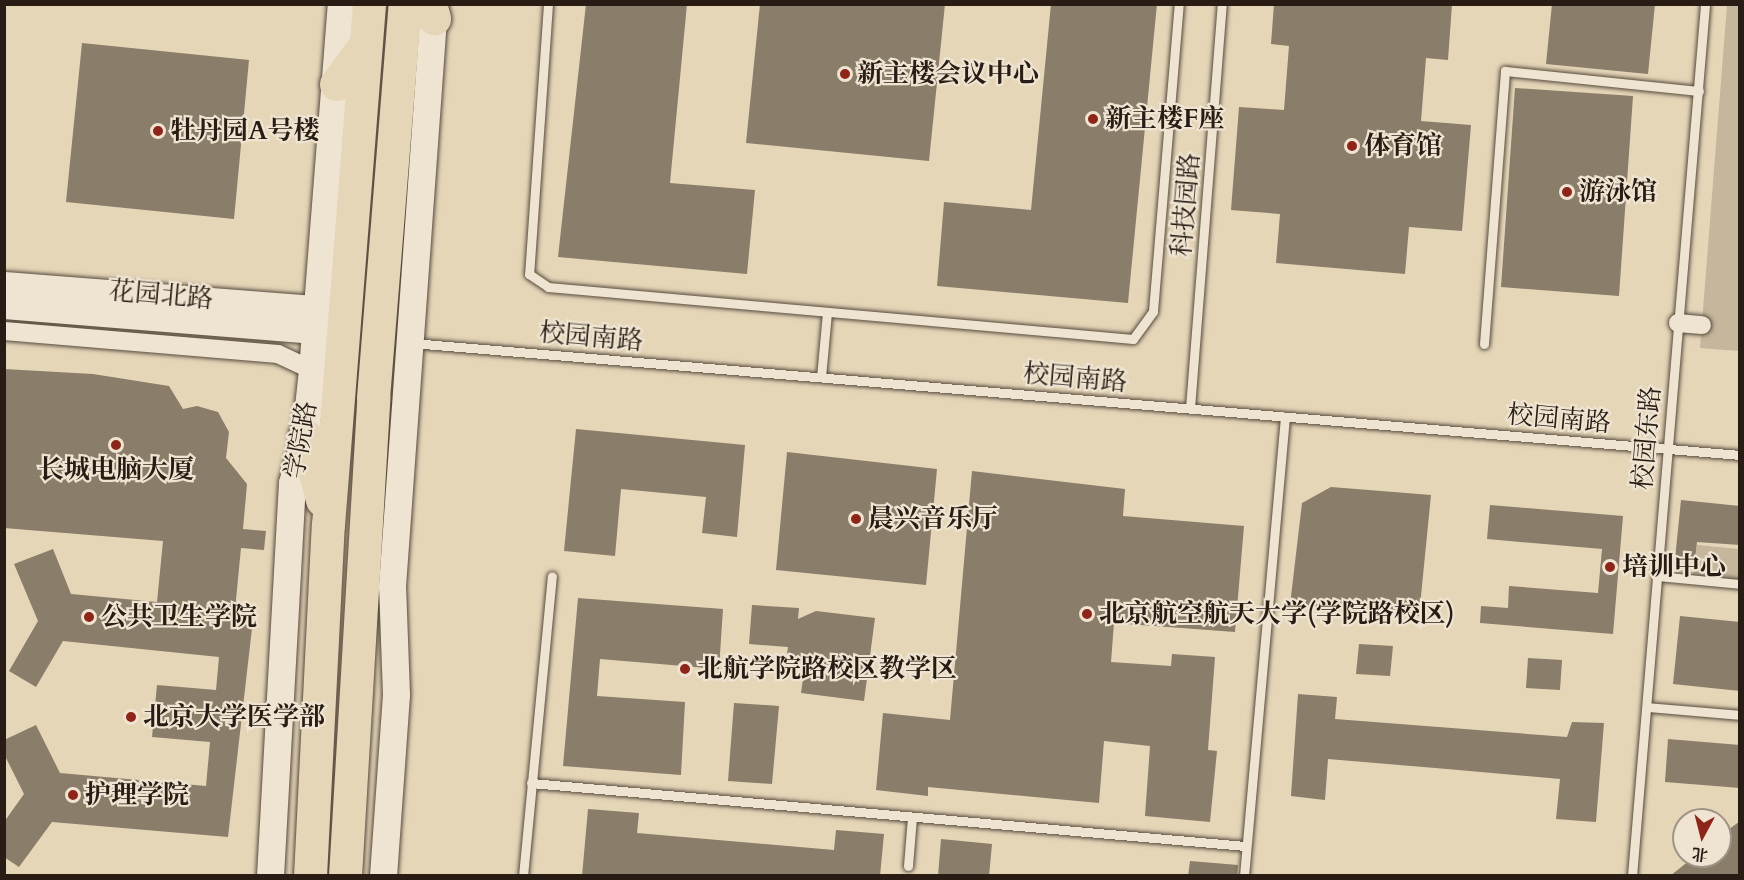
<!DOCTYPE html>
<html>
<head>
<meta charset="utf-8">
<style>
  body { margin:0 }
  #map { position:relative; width:1744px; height:880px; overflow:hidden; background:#e5d6b8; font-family:Cardo,"Noto Serif SC",serif }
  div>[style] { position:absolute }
  .green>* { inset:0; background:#c5b69c }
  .building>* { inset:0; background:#8a7d69 }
  .roads { filter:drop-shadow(0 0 2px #574a3d) drop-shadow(0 0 2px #574a3d) }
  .lane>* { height:9px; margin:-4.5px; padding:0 4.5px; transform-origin:4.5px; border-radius:4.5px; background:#eee4d1 }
  .street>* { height:18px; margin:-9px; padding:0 9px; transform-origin:9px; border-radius:9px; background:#eee4d1 }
  .secondary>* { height:27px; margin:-13.5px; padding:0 13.5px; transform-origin:13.5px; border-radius:13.5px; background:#eee4d1 }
  .highway>* { height:33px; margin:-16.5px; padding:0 16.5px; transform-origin:16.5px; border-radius:16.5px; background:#e5d6b8 }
  .dots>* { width:16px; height:16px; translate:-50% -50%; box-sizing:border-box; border:3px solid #eee4d1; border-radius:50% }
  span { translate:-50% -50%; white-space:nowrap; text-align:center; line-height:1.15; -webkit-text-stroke:4.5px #eee4d1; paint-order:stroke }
  .poi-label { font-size:26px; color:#281c14; font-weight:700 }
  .left { translate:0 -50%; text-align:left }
  .street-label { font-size:26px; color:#281c14 }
  .frame { position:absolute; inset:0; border:6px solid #281c14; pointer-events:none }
  .north { position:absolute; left:1672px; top:808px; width:60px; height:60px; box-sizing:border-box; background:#eee4d1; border:2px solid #9f9485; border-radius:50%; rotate:187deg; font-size:16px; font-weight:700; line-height:24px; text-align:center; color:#281c14 }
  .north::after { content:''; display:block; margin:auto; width:21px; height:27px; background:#8f2418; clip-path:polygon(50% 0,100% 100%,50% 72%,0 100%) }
</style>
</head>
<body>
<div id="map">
  <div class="green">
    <i style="clip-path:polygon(1727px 5px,1739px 5px,1739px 351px,1700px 348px)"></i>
    <i style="clip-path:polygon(1697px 545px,1739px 549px,1739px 580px,1693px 577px)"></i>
  </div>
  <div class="building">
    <i style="clip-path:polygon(586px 4px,687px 4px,670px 183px,755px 190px,747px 274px,558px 257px)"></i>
    <i style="clip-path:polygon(760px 4px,945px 4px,929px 161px,746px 143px)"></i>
    <i style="clip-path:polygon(1051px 4px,1157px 4px,1128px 303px,937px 286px,944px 202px,1031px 210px)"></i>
    <i style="clip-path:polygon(1274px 4px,1452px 4px,1448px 60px,1426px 58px,1421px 121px,1471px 125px,1462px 231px,1409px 227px,1405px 274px,1276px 263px,1280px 214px,1231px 210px,1239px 107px,1284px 110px,1289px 46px,1271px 44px)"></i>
    <i style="clip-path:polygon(1552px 4px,1655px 4px,1648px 74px,1546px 64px)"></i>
    <i style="clip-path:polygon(82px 43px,249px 60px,234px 219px,66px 202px)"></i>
    <i style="clip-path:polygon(1515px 88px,1633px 96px,1619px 296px,1501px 287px)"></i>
    <i style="clip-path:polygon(4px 369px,93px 374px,169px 386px,183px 409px,197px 406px,218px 412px,229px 432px,226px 458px,247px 484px,243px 529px,266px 531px,264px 550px,241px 548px,235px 610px,254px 611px,228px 837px,52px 822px,19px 867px,4px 857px,4px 822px,24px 794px,4px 754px,4px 740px,36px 725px,60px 773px,206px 786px,210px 742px,152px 737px,157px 685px,216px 690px,219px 657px,63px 641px,36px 687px,9px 671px,38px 621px,14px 564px,53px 549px,71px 594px,157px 602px,163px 541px,4px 528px)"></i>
    <i style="clip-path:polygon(576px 429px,745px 445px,737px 537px,702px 533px,706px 497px,621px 489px,615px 556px,564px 551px)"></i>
    <i style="clip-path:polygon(787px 452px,937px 469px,926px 585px,776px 570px)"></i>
    <i style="clip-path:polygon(972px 471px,1125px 489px,1123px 516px,1244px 526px,1235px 632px,1114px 623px,1111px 662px,1171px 666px,1172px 654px,1215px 657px,1208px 750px,1217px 751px,1210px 822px,1145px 816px,1150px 746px,1104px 741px,1099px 803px,928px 787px,928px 796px,876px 790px,883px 713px,950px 720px)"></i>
    <i style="clip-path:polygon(1331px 487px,1431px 495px,1419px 616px,1290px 605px,1302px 503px)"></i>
    <i style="clip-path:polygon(1681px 500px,1740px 506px,1740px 545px,1697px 542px,1695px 561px,1675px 559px)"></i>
    <i style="clip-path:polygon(1490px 505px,1623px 516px,1613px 634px,1480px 623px,1481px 606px,1508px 608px,1509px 586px,1598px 593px,1602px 549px,1487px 539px)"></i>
    <i style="clip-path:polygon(578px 598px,723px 609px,719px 669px,600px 659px,597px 696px,685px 702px,681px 775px,563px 766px)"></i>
    <i style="clip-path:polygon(752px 605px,799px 608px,798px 619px,816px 611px,875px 618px,864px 701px,801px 693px,805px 664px,786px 661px,788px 647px,749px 644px)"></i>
    <i style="clip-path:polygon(1680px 616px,1740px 622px,1740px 691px,1673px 684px)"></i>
    <i style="clip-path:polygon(1359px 644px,1393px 646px,1390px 676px,1356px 674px)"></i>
    <i style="clip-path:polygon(1528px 658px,1562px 660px,1560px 690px,1526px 688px)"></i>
    <i style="clip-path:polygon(1298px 694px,1337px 697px,1335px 719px,1567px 737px,1572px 722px,1604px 723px,1596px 822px,1556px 819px,1560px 779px,1447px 769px,1328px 759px,1325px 800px,1291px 796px)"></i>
    <i style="clip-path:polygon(734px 703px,779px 706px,772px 784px,728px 781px)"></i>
    <i style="clip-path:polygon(1668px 739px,1740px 745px,1740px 788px,1665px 782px)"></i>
    <i style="clip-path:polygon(588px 809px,639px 813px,637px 833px,834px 850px,836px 830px,884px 834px,880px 876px,582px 876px)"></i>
    <i style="clip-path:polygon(1740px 821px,1740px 876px,1670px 876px,1695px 856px,1720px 856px,1720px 836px)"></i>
    <i style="clip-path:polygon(941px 839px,992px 844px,989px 876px,938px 876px)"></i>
    <i style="clip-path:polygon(1190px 861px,1238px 865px,1237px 876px,1188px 876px)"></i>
  </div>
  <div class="roads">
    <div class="lane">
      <i style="left:548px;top:4px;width:271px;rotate:94deg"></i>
      <i style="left:529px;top:274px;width:23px;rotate:34deg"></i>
      <i style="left:548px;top:287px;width:587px;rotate:5.08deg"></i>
      <i style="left:1133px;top:339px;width:34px;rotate:-54deg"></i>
      <i style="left:1153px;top:311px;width:308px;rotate:-85.2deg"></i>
      <i style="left:412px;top:343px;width:1333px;rotate:4.82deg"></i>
      <i style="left:1484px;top:344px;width:274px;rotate:-85.6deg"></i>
      <i style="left:1505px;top:71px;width:195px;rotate:5.9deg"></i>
      <i style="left:821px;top:377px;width:65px;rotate:-84.7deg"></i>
      <i style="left:1190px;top:408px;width:405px;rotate:-85.5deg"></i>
      <i style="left:1657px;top:576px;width:83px;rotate:5.5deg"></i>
      <i style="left:1647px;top:707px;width:93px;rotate:4.9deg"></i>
      <i style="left:531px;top:783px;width:718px;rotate:5.04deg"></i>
      <i style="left:908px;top:866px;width:49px;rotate:-85.3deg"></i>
      <i style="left:523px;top:876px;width:301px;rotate:-84.5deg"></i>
      <i style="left:1244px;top:876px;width:461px;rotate:-84.9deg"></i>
      <i style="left:1632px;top:876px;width:875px;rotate:-85.21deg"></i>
    </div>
    <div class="street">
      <i style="left:1678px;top:323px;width:24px;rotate:5deg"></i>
      <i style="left:4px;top:331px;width:275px;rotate:4.8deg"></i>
      <i style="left:278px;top:354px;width:38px;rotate:25deg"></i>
    </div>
    <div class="secondary">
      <i style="left:4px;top:285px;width:314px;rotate:4.4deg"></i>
      <i style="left:4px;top:305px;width:312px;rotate:4.6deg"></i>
      <i style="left:270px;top:876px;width:394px;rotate:-86.8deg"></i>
      <i style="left:292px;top:483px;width:50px;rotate:-74.8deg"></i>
      <i style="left:305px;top:435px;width:65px;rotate:-83.9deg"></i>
      <i style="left:312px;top:370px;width:367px;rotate:-85.5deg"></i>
      <i style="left:383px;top:876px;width:182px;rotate:-85.9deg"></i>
      <i style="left:396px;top:694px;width:108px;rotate:-92.1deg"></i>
      <i style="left:392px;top:586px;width:584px;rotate:-85.87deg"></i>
    </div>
    <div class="highway">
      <i style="left:430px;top:4px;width:15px;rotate:74deg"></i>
      <i style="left:336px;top:84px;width:49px;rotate:-53.4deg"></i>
      <i style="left:305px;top:435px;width:67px;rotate:75.3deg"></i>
      <i style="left:310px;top:876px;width:351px;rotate:-87.1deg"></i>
      <i style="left:328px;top:525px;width:523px;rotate:-85.5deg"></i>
      <i style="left:345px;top:876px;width:479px;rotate:-86.6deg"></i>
      <i style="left:373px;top:398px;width:395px;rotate:-85.4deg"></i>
    </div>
  </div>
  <div class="dots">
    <i style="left:845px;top:74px;background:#8f2418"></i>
    <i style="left:1093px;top:119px;background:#8f2418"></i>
    <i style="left:158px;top:131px;background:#8f2418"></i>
    <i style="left:1352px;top:146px;background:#8f2418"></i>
    <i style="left:1567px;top:192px;background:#8f2418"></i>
    <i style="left:116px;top:445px;background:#8f2418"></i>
    <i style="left:856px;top:519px;background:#8f2418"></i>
    <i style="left:1610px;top:567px;background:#8f2418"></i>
    <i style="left:1087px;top:614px;background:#8f2418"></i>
    <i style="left:89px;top:617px;background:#8f2418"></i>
    <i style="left:685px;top:669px;background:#8f2418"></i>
    <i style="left:131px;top:717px;background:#8f2418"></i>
    <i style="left:73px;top:795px;background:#8f2418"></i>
  </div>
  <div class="poi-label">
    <span class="left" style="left:857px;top:74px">新主楼会议中心</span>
    <span class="left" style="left:1105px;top:119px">新主楼F座</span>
    <span class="left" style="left:170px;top:131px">牡丹园A号楼</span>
    <span class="left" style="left:1364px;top:146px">体育馆</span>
    <span class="left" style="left:1579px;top:192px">游泳馆</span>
    <span style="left:116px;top:470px">长城电脑大厦</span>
    <span class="left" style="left:868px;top:519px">晨兴音乐厅</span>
    <span class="left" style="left:1622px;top:567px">培训中心</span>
    <span class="left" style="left:1099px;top:614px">北京航空航天大学(学院路校区)</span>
    <span class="left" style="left:101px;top:617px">公共卫生学院</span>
    <span class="left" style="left:697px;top:669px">北航学院路校区教学区</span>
    <span class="left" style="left:143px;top:717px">北京大学医学部</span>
    <span class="left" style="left:85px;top:795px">护理学院</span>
  </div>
  <div class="street-label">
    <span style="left:1186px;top:205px;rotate:-85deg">科技园路</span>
    <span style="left:161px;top:295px;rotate:5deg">花园北路</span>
    <span style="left:591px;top:337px;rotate:5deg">校园南路</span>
    <span style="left:1075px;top:378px;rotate:5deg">校园南路</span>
    <span style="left:1559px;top:419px;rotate:5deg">校园南路</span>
    <span style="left:1647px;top:438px;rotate:-85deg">校园东路</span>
    <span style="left:301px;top:440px;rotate:-80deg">学院路</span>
  </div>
  <div class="frame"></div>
  <div class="north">北</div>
</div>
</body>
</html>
